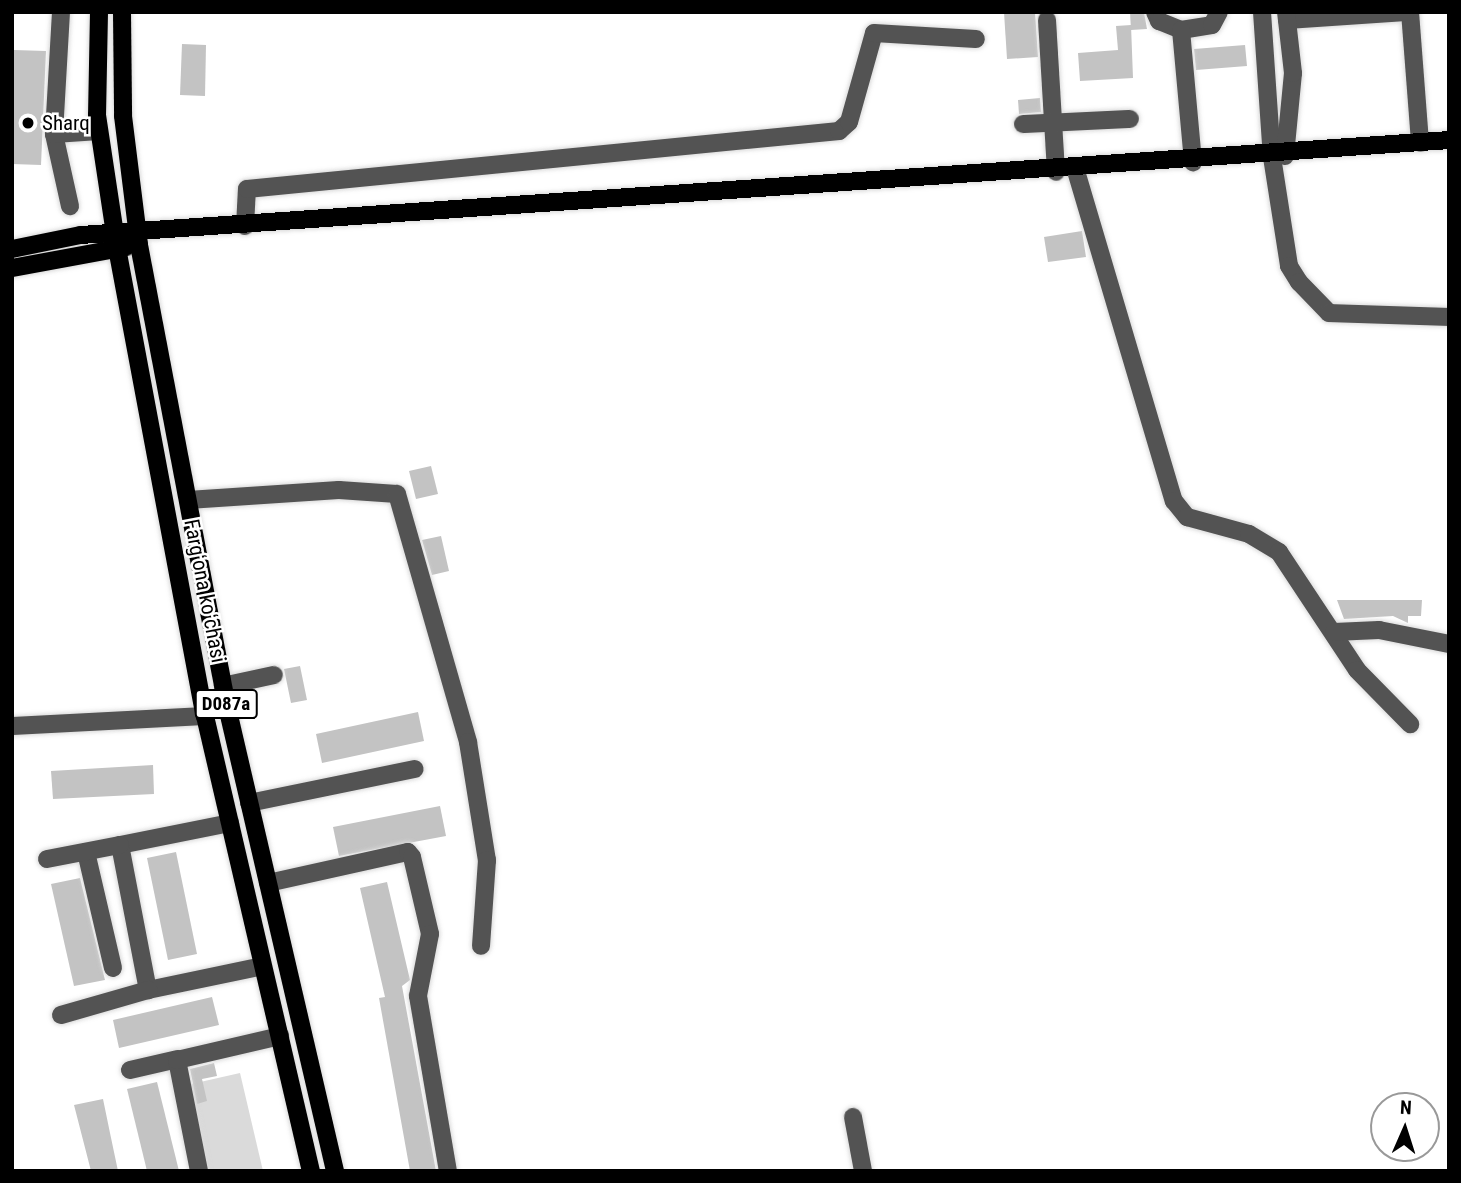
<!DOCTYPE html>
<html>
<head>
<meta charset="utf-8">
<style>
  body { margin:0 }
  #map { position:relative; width:1461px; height:1183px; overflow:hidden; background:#fff; font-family:"Roboto Condensed",sans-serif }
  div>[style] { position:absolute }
  .green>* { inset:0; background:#dadada }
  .building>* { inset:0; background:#c3c3c3 }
  .roads { filter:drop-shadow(0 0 2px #dbdbdb) drop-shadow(0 0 2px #dbdbdb) }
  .minor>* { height:18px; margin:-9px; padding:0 9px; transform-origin:9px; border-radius:9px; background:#535353 }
  .major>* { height:18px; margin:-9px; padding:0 9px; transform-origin:9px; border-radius:9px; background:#000 }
  .dots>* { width:19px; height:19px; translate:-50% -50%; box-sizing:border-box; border:4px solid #fff; border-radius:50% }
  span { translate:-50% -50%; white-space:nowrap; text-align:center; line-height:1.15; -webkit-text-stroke:5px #fff; paint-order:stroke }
  .shield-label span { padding:2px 5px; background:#fff; border:2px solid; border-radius:5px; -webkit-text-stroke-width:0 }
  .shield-label { font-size:19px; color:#000; font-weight:700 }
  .poi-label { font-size:21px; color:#000 }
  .left { translate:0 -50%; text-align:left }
  .street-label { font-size:21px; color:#000 }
  .frame { position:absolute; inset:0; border:14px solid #000; pointer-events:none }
  .north { position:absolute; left:1370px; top:1092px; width:70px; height:70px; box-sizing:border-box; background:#fff; border:2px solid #999; border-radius:50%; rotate:3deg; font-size:19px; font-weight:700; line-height:28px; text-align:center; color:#000 }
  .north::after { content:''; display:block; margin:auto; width:24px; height:32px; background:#000; clip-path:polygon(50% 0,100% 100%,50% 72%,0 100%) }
</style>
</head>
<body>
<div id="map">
  <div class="green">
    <i style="clip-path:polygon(240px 1073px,263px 1171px,207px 1171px,187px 1085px)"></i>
  </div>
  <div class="building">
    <i style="clip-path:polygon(1004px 12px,1035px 12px,1038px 57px,1007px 59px)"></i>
    <i style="clip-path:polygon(1130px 12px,1144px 12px,1147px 29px,1131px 30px)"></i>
    <i style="clip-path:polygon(1131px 25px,1133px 78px,1080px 81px,1078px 53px,1118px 50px,1116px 26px)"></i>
    <i style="clip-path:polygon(182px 44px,206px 45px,205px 96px,180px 95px)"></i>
    <i style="clip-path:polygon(1245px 45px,1247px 66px,1196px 70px,1194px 49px)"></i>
    <i style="clip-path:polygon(14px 50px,46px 51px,41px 165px,12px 164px)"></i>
    <i style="clip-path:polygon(1040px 98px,1041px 112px,1019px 114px,1018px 100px)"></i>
    <i style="clip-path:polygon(1082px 231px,1086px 257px,1048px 262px,1044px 237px)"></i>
    <i style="clip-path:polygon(431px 466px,438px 494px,416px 499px,409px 471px)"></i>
    <i style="clip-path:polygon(441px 536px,449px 571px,432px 575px,422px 540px)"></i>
    <i style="clip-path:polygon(1337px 600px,1422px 600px,1421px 616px,1408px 616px,1408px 623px,1393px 616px,1344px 619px)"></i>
    <i style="clip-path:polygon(300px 666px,307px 700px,291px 703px,284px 669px)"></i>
    <i style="clip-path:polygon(418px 712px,424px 741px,322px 763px,316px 734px)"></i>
    <i style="clip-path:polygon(153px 765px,154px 794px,53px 799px,51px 771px)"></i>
    <i style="clip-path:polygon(440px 806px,446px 836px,339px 856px,333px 827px)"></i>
    <i style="clip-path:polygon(176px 852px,197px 954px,168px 960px,147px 858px)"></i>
    <i style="clip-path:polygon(80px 878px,105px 980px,74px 986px,51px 884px)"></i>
    <i style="clip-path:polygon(387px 882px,410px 980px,402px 986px,436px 1171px,410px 1171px,379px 998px,385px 997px,360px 888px)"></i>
    <i style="clip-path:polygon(212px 997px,219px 1025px,119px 1048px,113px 1020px)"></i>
    <i style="clip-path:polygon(214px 1063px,217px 1076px,202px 1079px,207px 1101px,197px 1104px,190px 1069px)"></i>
    <i style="clip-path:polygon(157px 1082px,179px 1171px,147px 1171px,127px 1089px)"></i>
    <i style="clip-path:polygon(103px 1099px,110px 1133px,118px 1171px,91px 1171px,74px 1105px)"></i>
  </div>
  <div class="roads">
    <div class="minor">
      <i style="left:61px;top:12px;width:122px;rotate:93.3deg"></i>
      <i style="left:54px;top:134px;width:74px;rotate:77.5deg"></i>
      <i style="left:1155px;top:12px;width:10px;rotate:66deg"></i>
      <i style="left:1159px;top:21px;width:24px;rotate:22deg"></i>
      <i style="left:1181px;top:30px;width:31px;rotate:-9deg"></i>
      <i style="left:1212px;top:25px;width:15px;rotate:-62deg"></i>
      <i style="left:1262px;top:12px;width:145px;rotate:86.1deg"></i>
      <i style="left:1272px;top:157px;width:110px;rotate:81.1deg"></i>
      <i style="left:1289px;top:266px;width:19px;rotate:58deg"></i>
      <i style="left:1299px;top:282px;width:43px;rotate:45.9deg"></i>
      <i style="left:1329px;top:313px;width:120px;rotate:1.9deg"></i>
      <i style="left:1410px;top:12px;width:131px;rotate:85.6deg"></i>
      <i style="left:1047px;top:20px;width:152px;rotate:86.6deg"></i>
      <i style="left:1287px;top:20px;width:119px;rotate:-3.8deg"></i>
      <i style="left:1181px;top:30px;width:133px;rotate:84.8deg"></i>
      <i style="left:1023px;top:124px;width:107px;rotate:-2.7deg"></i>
      <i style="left:54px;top:134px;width:45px;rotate:-3.8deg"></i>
      <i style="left:1285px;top:156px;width:83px;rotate:-84.5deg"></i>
      <i style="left:1293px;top:73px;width:61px;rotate:-96.5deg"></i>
      <i style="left:1076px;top:171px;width:344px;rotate:73.5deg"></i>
      <i style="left:1174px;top:501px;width:21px;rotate:51deg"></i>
      <i style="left:1187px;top:517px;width:64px;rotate:15.3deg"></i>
      <i style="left:1249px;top:534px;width:35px;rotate:31deg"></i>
      <i style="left:1279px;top:552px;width:141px;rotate:56.5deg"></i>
      <i style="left:1357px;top:670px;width:76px;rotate:45.5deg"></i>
      <i style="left:245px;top:226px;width:37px;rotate:-87deg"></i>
      <i style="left:247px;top:189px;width:595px;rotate:-5.6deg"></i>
      <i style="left:839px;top:131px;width:13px;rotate:-42deg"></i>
      <i style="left:849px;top:122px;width:92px;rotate:-74.3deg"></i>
      <i style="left:874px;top:33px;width:102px;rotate:3.4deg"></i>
      <i style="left:188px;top:500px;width:151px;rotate:-3.8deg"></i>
      <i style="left:339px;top:490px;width:58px;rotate:3.9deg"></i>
      <i style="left:397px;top:494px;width:258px;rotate:74deg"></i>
      <i style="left:468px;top:742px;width:120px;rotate:80.9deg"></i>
      <i style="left:487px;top:860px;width:86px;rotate:94deg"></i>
      <i style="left:1334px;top:632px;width:45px;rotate:-2.5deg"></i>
      <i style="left:1379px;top:630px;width:71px;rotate:11.3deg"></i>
      <i style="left:223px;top:686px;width:52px;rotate:-12.2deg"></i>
      <i style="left:12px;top:726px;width:193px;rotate:-3deg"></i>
      <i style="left:249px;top:803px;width:169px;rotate:-11.6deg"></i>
      <i style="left:230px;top:823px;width:112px;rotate:168.7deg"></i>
      <i style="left:120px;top:845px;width:148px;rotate:79.1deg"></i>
      <i style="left:148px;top:990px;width:117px;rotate:-11.8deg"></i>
      <i style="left:86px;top:852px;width:119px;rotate:76.9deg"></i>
      <i style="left:47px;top:859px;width:74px;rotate:-10.9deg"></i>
      <i style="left:268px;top:883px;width:143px;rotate:-12.5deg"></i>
      <i style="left:408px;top:852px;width:6px;rotate:51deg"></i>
      <i style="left:412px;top:857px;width:79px;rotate:76.8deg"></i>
      <i style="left:430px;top:934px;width:63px;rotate:101deg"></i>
      <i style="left:418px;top:996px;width:178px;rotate:80.3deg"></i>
      <i style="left:61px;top:1015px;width:91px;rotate:-16deg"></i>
      <i style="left:130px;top:1070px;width:49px;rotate:-12.9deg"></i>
      <i style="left:853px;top:1117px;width:55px;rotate:79.5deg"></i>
      <i style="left:199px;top:1171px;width:113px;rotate:-101.2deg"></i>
      <i style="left:177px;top:1060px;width:106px;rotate:-13.1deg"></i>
    </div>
    <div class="major">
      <i style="left:99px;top:12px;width:103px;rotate:91.1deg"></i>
      <i style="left:97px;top:115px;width:134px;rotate:81.4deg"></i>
      <i style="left:117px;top:248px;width:476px;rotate:79.4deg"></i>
      <i style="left:205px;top:716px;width:467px;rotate:76.9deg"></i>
      <i style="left:122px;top:12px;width:104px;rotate:89.4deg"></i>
      <i style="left:123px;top:116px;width:130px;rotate:82.9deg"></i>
      <i style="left:139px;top:245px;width:474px;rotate:79.2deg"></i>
      <i style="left:228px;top:711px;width:472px;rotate:76.9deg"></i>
      <i style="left:12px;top:249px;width:70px;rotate:-11.5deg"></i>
      <i style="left:81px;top:235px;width:1371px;rotate:-3.97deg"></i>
      <i style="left:12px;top:268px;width:116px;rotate:-10.4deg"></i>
    </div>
  </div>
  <div class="dots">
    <i style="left:28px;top:123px;background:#000"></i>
  </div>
  <div class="shield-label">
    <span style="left:226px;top:704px">D087a</span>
  </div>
  <div class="poi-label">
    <span class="left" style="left:42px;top:123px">Sharq</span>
  </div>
  <div class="street-label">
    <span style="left:205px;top:591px;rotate:79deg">Fargʻona koʻchasi</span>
  </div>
  <div class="frame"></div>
  <div class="north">N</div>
</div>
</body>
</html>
